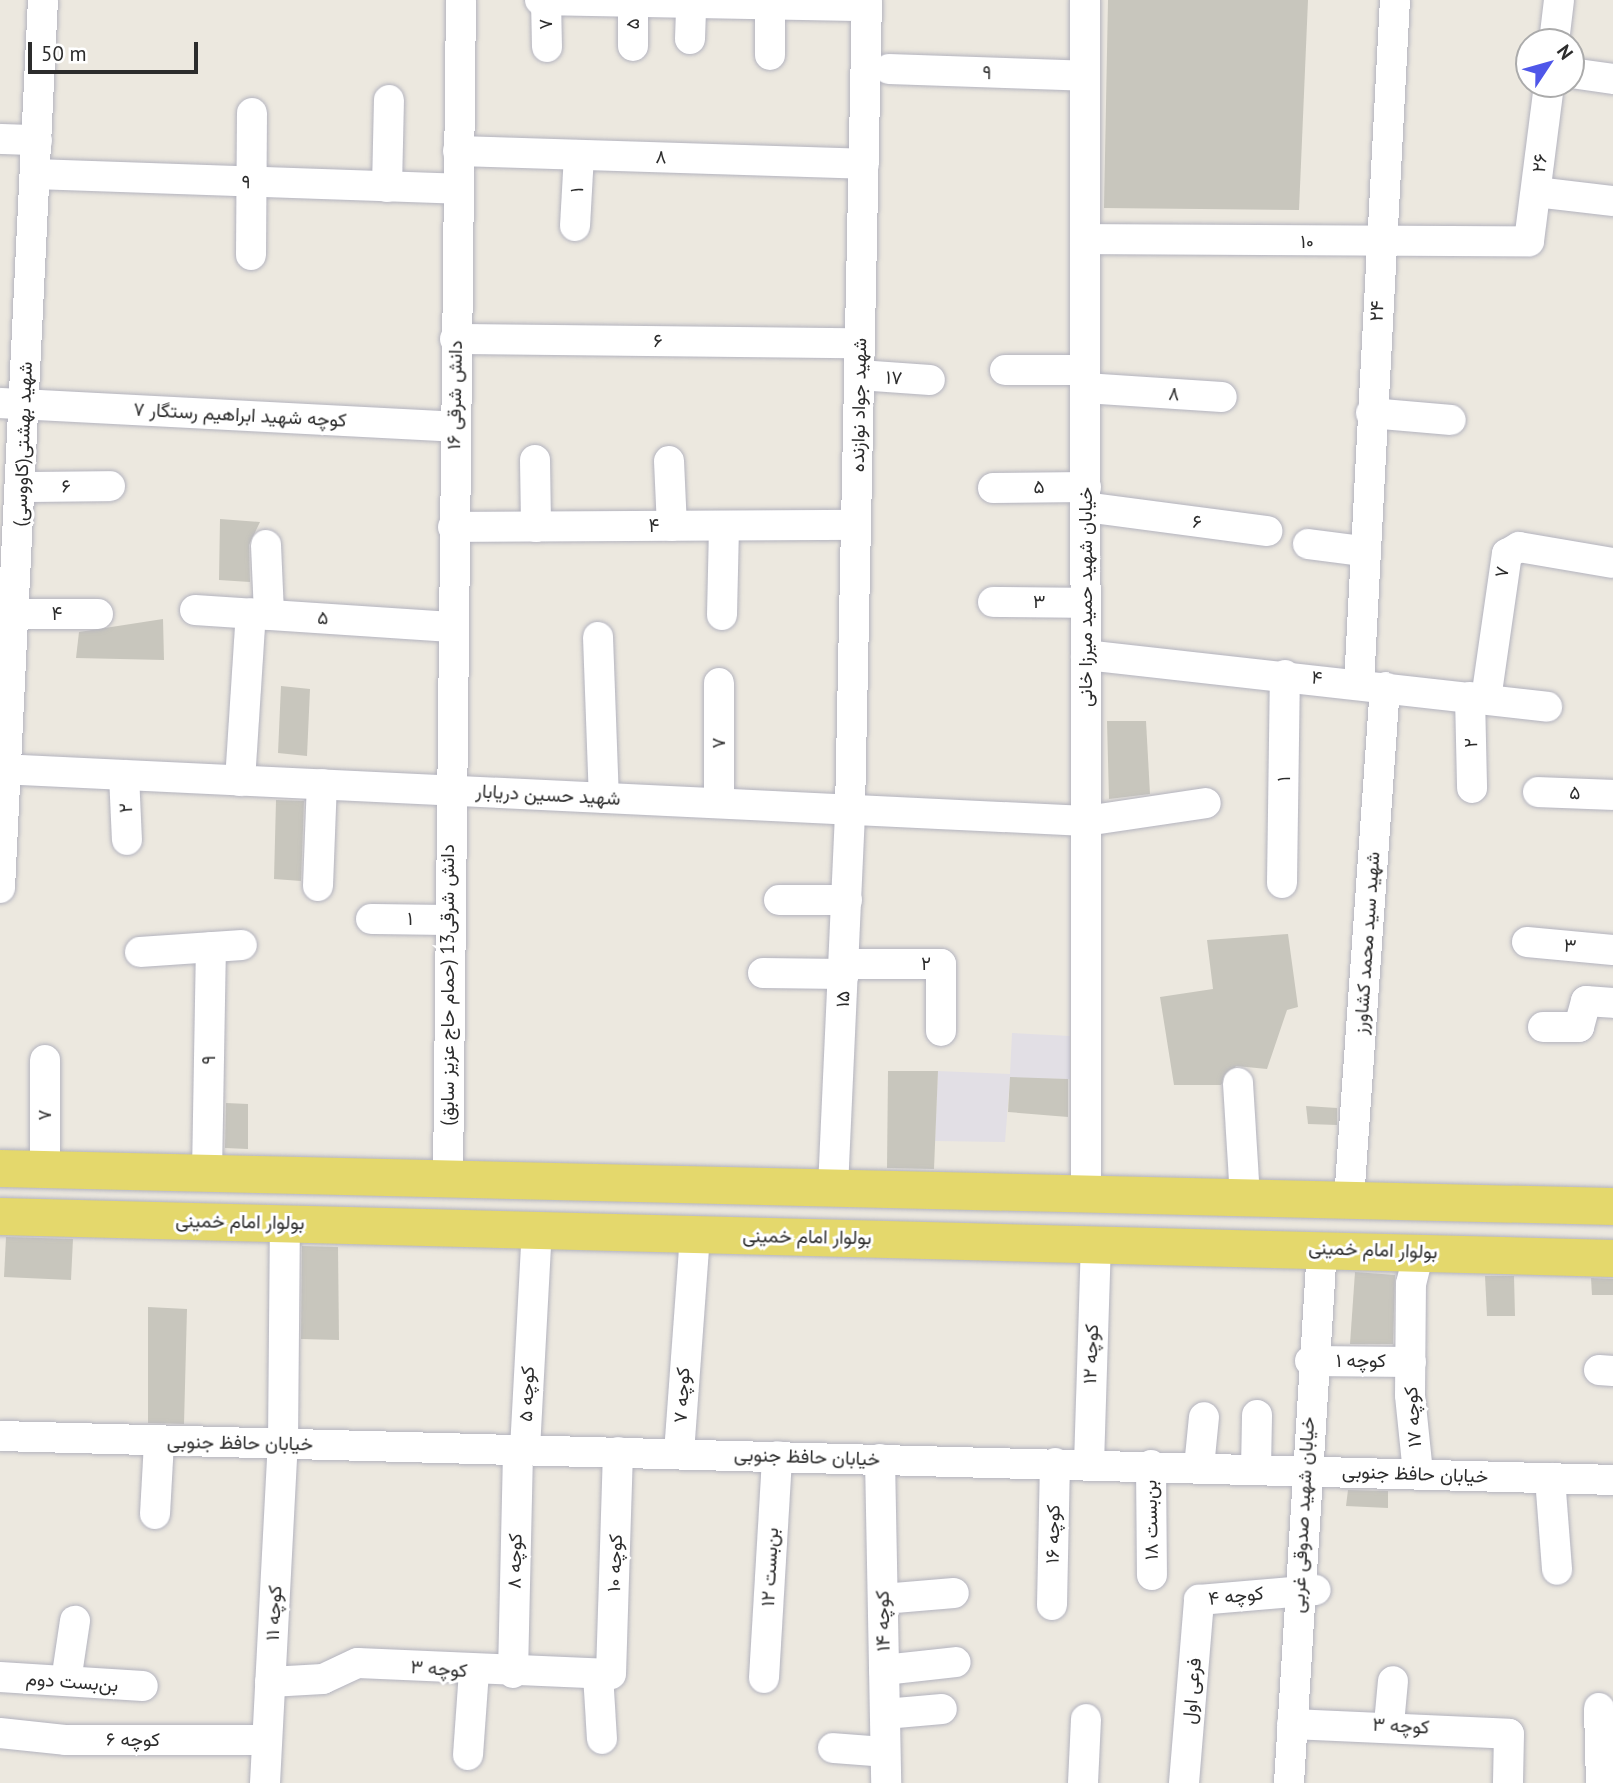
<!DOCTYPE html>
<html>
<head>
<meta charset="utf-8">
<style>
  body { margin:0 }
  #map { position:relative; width:1613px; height:1783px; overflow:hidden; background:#ece8df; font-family:"PT Sans",Vazirmatn,sans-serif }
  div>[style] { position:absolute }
  .industrial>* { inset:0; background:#e2dfe5 }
  .building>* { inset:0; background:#c8c6bd }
  .roads { filter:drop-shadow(0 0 2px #b3b3be) drop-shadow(0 0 2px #b3b3be) }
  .minor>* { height:30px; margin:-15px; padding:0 15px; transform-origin:15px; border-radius:15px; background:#fff }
  .major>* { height:37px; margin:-18.5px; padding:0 18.5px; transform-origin:18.5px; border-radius:18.5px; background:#e4d86c }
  span { translate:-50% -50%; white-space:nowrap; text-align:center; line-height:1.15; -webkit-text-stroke:6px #fff; paint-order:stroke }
  .street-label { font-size:19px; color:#2c2c2c }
  .north { position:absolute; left:1515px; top:28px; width:70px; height:70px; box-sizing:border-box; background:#fff; border:2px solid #ababab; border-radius:50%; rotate:54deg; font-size:19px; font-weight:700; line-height:28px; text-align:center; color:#2c2c2c }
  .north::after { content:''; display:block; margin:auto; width:24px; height:32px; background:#4f57e9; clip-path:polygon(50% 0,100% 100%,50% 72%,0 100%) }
  .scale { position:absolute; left:28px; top:42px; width:170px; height:32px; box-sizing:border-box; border:4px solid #2c2c2c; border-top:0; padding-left:9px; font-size:21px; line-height:24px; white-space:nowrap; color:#2c2c2c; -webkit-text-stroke:5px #fff; paint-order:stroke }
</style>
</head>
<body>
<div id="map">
  <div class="industrial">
    <i style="clip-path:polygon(1012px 1033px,1070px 1036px,1070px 1079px,1010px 1078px,1005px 1142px,935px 1141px,938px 1071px,1010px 1074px)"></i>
  </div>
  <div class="building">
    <i style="clip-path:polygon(1108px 0,1308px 0,1299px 210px,1104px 208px)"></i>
    <i style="clip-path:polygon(220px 519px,260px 522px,249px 545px,250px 582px,219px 580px)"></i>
    <i style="clip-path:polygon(163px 619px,164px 660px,76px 658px,79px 632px)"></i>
    <i style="clip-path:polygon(281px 686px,310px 689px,307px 756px,278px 753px)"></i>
    <i style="clip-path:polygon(1107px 721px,1146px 721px,1150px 794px,1109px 799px)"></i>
    <i style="clip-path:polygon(276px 800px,304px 801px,301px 881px,274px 879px)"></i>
    <i style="clip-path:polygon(1288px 934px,1298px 1007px,1287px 1010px,1267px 1069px,1236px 1066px,1221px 1085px,1174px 1085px,1160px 997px,1213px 989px,1207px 940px)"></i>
    <i style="clip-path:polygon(888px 1071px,938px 1071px,934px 1169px,887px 1168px)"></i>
    <i style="clip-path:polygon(1010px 1077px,1068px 1079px,1068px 1117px,1008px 1112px)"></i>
    <i style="clip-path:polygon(226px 1103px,248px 1104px,248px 1149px,225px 1148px)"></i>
    <i style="clip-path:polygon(1306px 1106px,1337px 1108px,1337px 1125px,1308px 1124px)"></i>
    <i style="clip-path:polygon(6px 1237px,73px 1239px,71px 1280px,4px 1277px)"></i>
    <i style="clip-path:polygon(302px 1246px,338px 1247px,339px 1340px,301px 1339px)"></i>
    <i style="clip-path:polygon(1355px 1272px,1395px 1275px,1393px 1344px,1350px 1344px)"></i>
    <i style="clip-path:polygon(1485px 1276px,1514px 1276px,1515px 1316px,1487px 1316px)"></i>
    <i style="clip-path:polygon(1591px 1278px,1613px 1279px,1613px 1295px,1592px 1295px)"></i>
    <i style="clip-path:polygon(148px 1307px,187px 1309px,184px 1424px,148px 1423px)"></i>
    <i style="clip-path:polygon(1348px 1490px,1388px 1491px,1388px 1508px,1346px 1506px)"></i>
  </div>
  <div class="roads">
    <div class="minor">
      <i style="left:540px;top:0;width:327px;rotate:1.1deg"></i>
      <i style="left:546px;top:0;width:47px;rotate:88.8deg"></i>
      <i style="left:1085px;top:0;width:1194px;rotate:89.95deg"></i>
      <i style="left:770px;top:4px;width:51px;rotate:90deg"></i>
      <i style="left:690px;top:39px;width:36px;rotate:-88deg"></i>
      <i style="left:1554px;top:42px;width:42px;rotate:-83.2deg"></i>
      <i style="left:633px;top:46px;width:44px;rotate:-90deg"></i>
      <i style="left:889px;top:69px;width:196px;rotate:2deg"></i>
      <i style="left:1571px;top:73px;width:42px;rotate:8.1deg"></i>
      <i style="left:0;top:139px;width:37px;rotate:2deg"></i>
      <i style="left:458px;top:151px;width:406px;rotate:1.8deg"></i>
      <i style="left:35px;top:174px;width:423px;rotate:2deg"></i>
      <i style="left:387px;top:187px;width:87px;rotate:-88.7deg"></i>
      <i style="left:1536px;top:192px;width:78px;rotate:6.7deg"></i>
      <i style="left:575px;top:226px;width:71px;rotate:-86.8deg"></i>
      <i style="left:1085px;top:239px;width:444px;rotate:0.3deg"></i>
      <i style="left:1529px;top:241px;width:158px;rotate:-82.7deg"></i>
      <i style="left:251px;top:255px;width:142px;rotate:-89.6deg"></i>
      <i style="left:455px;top:339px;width:405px;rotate:0.6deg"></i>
      <i style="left:1005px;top:370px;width:80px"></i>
      <i style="left:859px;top:375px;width:71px;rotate:4deg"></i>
      <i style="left:1085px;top:388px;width:137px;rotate:3.8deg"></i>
      <i style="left:0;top:403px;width:455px;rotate:3deg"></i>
      <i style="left:1371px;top:413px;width:80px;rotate:5deg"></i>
      <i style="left:535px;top:460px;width:67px;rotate:89.1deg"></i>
      <i style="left:669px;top:461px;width:65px;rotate:87.4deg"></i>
      <i style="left:21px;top:487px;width:89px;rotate:-0.6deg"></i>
      <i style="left:993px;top:488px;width:93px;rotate:-0.6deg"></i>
      <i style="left:1085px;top:507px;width:184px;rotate:7.5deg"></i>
      <i style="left:453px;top:527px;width:403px;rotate:-0.3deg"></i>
      <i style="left:1308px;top:544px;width:54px;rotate:7.4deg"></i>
      <i style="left:266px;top:545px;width:70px;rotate:87.5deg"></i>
      <i style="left:993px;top:602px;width:92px;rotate:0.6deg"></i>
      <i style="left:195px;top:610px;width:257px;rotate:3.8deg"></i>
      <i style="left:16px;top:614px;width:82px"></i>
      <i style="left:722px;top:615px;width:89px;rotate:-88.7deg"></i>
      <i style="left:598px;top:637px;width:161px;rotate:87.9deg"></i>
      <i style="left:1086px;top:655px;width:464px;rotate:6.4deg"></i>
      <i style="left:1359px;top:684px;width:685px;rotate:-86.99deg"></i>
      <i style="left:1470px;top:697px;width:91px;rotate:88.7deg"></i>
      <i style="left:1486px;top:699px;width:147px;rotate:-81.8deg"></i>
      <i style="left:1507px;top:554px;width:14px;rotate:-30deg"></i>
      <i style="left:1519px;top:547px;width:95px;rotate:9.7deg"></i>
      <i style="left:0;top:769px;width:1087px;rotate:2.74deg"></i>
      <i style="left:1086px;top:821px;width:121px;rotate:-8.5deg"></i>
      <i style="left:124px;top:775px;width:65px;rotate:87.4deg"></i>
      <i style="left:240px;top:781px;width:168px;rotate:-86.3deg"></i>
      <i style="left:1538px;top:792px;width:75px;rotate:2.3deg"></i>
      <i style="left:719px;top:803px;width:120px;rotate:-90deg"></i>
      <i style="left:1282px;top:883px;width:208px;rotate:-89.2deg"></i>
      <i style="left:318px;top:886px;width:102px;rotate:-87.8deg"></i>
      <i style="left:0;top:888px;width:889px;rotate:-87.23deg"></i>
      <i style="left:779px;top:900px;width:68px"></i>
      <i style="left:371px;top:919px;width:79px;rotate:0.7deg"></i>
      <i style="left:1527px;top:942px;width:86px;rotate:5.3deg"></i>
      <i style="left:140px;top:952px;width:102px;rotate:-3.9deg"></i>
      <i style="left:844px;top:964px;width:97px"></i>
      <i style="left:941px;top:964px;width:67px;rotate:90deg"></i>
      <i style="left:763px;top:973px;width:81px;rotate:0.7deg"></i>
      <i style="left:1543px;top:1027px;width:36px"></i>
      <i style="left:1579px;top:1027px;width:27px;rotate:-75deg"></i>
      <i style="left:1586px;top:1001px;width:27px;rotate:4deg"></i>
      <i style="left:45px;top:1060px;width:109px;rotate:90deg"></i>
      <i style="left:1238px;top:1083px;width:115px;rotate:86.5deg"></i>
      <i style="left:207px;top:1173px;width:226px;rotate:-89deg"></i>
      <i style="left:448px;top:1179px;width:1179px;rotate:-89.37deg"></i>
      <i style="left:833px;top:1188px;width:378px;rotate:-87.4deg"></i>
      <i style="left:850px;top:810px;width:810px;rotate:-88.8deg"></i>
      <i style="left:1349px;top:1200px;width:514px;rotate:-85.99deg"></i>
      <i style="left:1310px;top:1361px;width:101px;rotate:0.6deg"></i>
      <i style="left:1599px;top:1370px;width:14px;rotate:4deg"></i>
      <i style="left:0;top:1436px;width:1614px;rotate:1.56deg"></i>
      <i style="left:525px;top:1449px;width:219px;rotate:-86.9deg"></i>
      <i style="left:679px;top:1453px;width:220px;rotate:-85.8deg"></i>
      <i style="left:880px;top:1459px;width:324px;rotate:88.9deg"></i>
      <i style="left:1089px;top:1464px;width:220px;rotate:-88.2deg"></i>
      <i style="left:1151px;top:1465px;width:110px;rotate:89.5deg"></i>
      <i style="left:1199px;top:1467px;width:50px;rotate:-84.3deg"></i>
      <i style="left:1256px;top:1469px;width:54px;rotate:-88.9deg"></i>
      <i style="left:1418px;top:1473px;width:78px;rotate:-95.9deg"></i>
      <i style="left:1410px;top:1395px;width:111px;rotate:-89.5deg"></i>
      <i style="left:1411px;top:1284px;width:32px;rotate:-76deg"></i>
      <i style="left:1550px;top:1478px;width:92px;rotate:85.6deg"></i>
      <i style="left:155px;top:1514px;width:72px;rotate:-86.8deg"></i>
      <i style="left:883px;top:1599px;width:71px;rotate:-4.8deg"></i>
      <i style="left:1052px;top:1605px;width:142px;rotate:-88.8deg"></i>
      <i style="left:884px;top:1670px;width:72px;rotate:-6.3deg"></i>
      <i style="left:513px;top:1673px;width:224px;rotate:-88.7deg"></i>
      <i style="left:598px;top:1674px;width:65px;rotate:86.5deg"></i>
      <i style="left:0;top:1677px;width:143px;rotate:3.6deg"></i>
      <i style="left:764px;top:1678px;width:222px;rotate:-86.6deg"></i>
      <i style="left:66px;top:1681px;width:61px;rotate:-81.5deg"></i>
      <i style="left:270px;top:1682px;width:53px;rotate:-3.2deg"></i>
      <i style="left:323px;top:1679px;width:38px;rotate:-25deg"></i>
      <i style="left:358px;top:1663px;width:253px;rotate:2.5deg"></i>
      <i style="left:611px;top:1674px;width:222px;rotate:-88.2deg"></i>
      <i style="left:1599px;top:1708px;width:75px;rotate:88.5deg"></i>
      <i style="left:885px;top:1714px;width:57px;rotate:-5deg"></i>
      <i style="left:1292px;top:1724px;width:217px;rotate:2.6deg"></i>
      <i style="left:1509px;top:1734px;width:49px;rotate:91.2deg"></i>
      <i style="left:1389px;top:1724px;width:43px;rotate:-84.7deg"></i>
      <i style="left:0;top:1733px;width:65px;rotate:6.1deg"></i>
      <i style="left:65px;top:1740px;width:202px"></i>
      <i style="left:833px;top:1748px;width:52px;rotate:4.4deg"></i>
      <i style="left:468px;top:1755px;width:83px;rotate:-85.9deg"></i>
      <i style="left:265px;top:1783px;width:340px;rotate:-87deg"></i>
      <i style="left:283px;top:1443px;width:220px;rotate:-89.5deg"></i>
      <i style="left:1083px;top:1783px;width:64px;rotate:-87.3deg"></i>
      <i style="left:1184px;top:1783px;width:184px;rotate:-85.3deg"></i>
      <i style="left:1199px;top:1600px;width:117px;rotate:-4.9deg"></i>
      <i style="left:1289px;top:1783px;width:536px;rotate:-86.47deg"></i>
    </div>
    <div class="major">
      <i style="left:0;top:1168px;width:1613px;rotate:1.35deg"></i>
      <i style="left:0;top:1216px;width:1614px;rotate:1.49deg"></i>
    </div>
  </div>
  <div class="street-label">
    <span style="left:546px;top:24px;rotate:-92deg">۷</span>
    <span style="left:633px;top:24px;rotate:-90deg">۵</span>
    <span style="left:987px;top:73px;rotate:2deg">۹</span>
    <span style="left:661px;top:157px;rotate:2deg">۸</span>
    <span style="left:1540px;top:163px;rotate:-83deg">۲۶</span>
    <span style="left:246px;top:182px;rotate:2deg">۹</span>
    <span style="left:577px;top:190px;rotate:-87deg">۱</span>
    <span style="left:1307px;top:242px;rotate:1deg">۱۰</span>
    <span style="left:1377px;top:311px;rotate:-87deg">۲۴</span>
    <span style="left:658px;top:341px;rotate:1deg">۶</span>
    <span style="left:894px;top:378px;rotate:4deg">۱۷</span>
    <span style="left:1174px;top:394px;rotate:4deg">۸</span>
    <span style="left:455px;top:395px;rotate:-89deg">دانش شرقی ۱۶</span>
    <span style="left:859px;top:405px;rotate:-89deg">شهید جواد نوازنده</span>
    <span style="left:240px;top:415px;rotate:3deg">کوچه شهید ابراهیم رستگار ۷</span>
    <span style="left:23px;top:444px;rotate:-88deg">شهید بهشتی(کاووسی)</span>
    <span style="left:66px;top:487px">۶</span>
    <span style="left:1039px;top:487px;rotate:-1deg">۵</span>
    <span style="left:1197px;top:522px;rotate:7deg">۶</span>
    <span style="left:654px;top:526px">۴</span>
    <span style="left:1502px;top:572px;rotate:-79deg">۷</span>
    <span style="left:1086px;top:597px;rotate:-90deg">خیابان شهید حمید میرزا خانی</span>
    <span style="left:1039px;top:602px;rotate:1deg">۳</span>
    <span style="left:57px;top:614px">۴</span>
    <span style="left:323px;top:618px;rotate:4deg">۵</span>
    <span style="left:1317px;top:678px;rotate:7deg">۴</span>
    <span style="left:719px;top:743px;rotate:-90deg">۷</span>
    <span style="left:1471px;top:743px;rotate:-91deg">۲</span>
    <span style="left:1284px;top:779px;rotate:-89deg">۱</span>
    <span style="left:1575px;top:793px;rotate:3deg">۵</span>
    <span style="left:548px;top:795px;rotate:3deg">شهید حسین دریابار</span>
    <span style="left:126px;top:808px;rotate:-93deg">۲</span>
    <span style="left:410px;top:919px;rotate:1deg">۱</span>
    <span style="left:1367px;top:943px;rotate:-86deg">شهید سید محمد کشاورز</span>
    <span style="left:1570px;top:946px;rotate:5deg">۳</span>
    <span style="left:926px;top:964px">۲</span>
    <span style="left:448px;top:985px;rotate:-90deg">دانش شرقی13 (حمام حاج عزیز سابق)</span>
    <span style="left:843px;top:999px;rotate:-87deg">۱۵</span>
    <span style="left:209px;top:1060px;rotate:-89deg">۹</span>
    <span style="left:45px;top:1115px;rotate:-90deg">۷</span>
    <span style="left:240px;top:1222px;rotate:1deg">بولوار امام خمینی</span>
    <span style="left:807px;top:1237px;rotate:1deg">بولوار امام خمینی</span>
    <span style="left:1373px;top:1250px;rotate:2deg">بولوار امام خمینی</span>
    <span style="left:1091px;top:1354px;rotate:-88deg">کوچه ۱۲</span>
    <span style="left:1361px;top:1361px">کوچه ۱</span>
    <span style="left:527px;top:1394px;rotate:-88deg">کوچه ۵</span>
    <span style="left:682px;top:1395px;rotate:-87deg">کوچه ۷</span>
    <span style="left:1413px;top:1417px;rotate:-94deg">کوچه ۱۷</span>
    <span style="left:240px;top:1443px;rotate:1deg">خیابان حافظ جنوبی</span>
    <span style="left:807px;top:1457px;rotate:2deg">خیابان حافظ جنوبی</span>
    <span style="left:1415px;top:1474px;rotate:2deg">خیابان حافظ جنوبی</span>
    <span style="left:1303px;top:1515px;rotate:-87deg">خیابان شهید صدوقی غربی</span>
    <span style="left:1151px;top:1520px;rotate:-91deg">بن‌بست ۱۸</span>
    <span style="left:1053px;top:1534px;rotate:-89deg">کوچه ۱۶</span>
    <span style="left:515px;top:1561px;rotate:-89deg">کوچه ۸</span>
    <span style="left:615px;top:1563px;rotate:-88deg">کوچه ۱۰</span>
    <span style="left:770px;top:1567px;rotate:-87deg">بن‌بست ۱۲</span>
    <span style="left:1236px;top:1596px;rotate:-6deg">کوچه ۴</span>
    <span style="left:274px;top:1613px;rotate:-87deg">کوچه ۱۱</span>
    <span style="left:883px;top:1621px;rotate:-91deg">کوچه ۱۴</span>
    <span style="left:439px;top:1669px;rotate:4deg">کوچه ۳</span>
    <span style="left:72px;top:1682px;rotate:4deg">بن‌بست دوم</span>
    <span style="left:1192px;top:1691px;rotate:-85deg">فرعی اول</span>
    <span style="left:1401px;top:1726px;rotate:3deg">کوچه ۳</span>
    <span style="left:133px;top:1740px">کوچه ۶</span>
  </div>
  <div class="north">N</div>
  <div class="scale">50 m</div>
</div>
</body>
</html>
